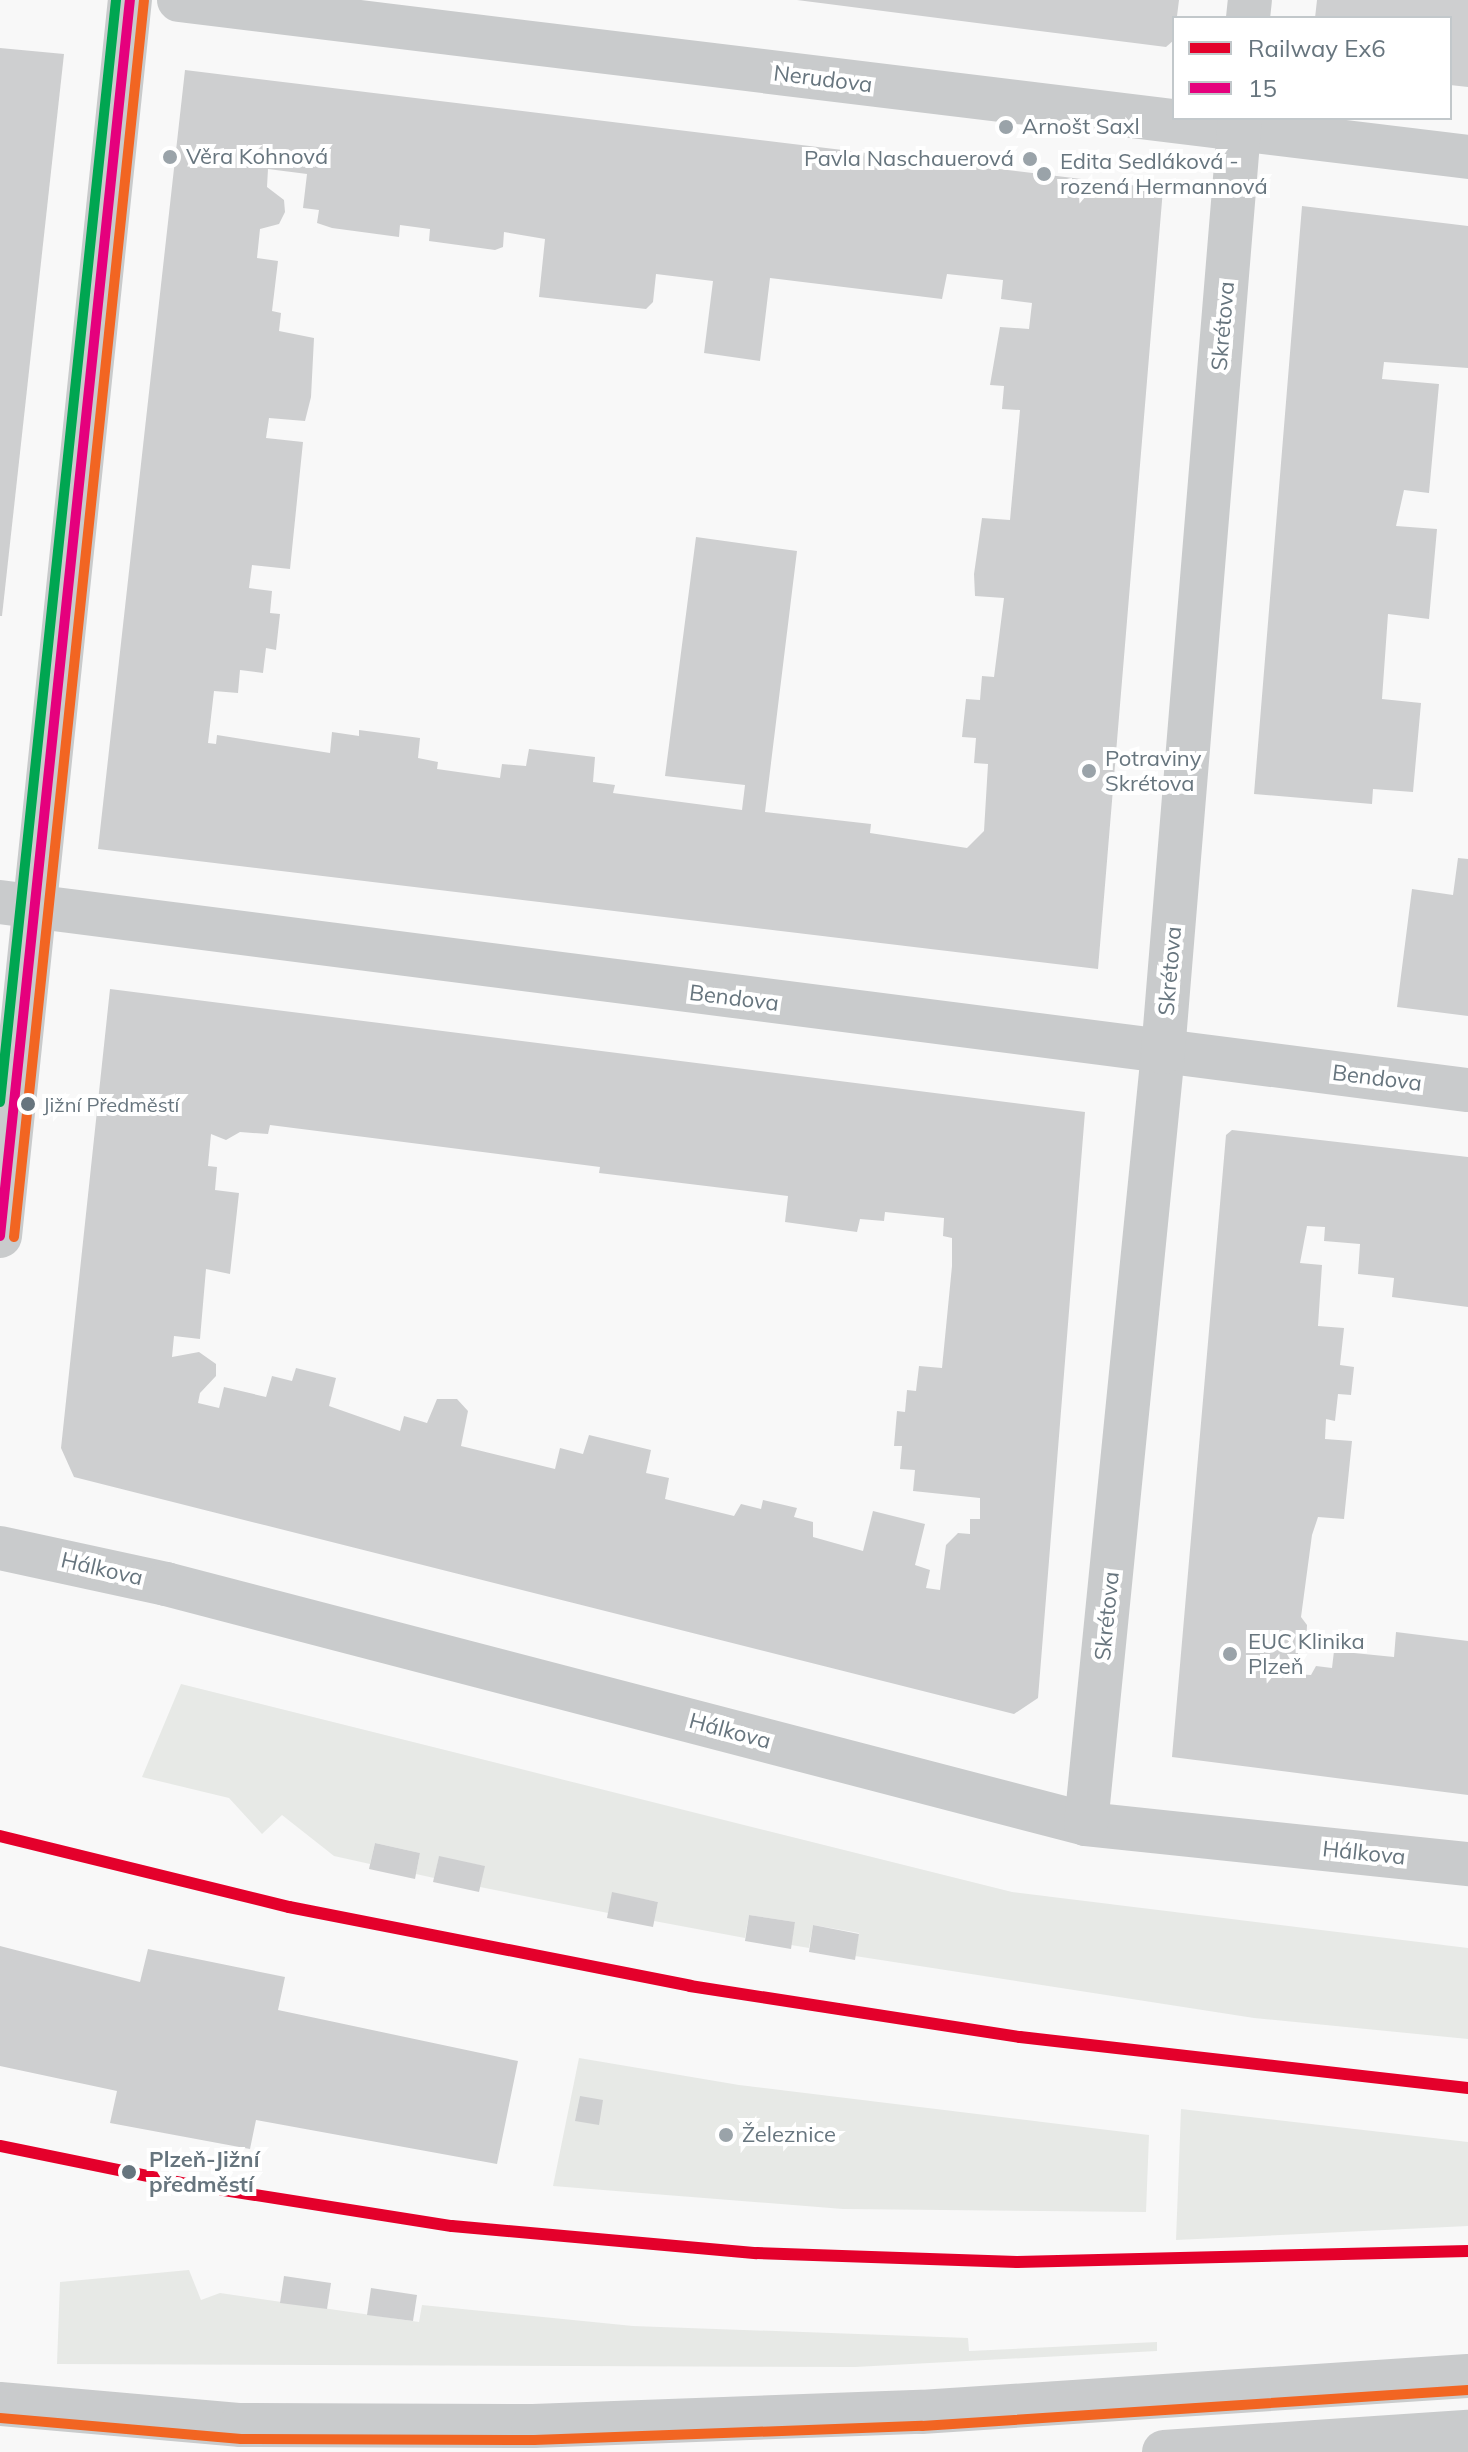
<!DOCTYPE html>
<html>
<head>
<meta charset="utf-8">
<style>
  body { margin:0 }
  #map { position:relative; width:1468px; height:2452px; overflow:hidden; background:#f8f8f8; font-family:Mulish,sans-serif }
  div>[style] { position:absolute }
  .green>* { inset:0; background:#e7e9e6 }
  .building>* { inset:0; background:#cecfd0 }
  .minor>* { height:44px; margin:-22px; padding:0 22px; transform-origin:22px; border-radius:22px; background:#c9cbcc }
  .tertiary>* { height:44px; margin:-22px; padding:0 22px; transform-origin:22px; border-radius:22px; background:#c9cbcc }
  .bus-1>* { height:10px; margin:-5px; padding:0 5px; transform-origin:5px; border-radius:5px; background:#e5007d }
  .bus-2>* { height:10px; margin:-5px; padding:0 5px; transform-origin:5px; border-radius:5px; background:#f26522 }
  .bus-3>* { height:10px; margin:-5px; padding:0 5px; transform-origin:5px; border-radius:5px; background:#00a651 }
  .rail-1>* { height:12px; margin:-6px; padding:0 6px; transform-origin:6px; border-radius:6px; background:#e4002b }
  .dots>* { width:22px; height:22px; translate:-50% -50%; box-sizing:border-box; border:4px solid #fff; border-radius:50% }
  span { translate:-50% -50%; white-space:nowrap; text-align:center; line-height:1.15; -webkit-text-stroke:8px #fff; paint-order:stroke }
  .bus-label { font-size:20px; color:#67757e }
  .left { translate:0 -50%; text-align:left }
  .street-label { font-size:22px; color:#67757e }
  .poi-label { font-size:22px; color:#67757e }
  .right { translate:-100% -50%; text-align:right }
  .stop-label { font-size:22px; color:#67757e; font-weight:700 }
  .legend { position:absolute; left:1172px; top:16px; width:280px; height:104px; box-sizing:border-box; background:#fff; border:2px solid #c2c8cb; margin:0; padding:10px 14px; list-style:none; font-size:24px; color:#67757e }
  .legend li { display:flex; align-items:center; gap:16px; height:40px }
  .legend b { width:40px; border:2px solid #c2c8cb }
</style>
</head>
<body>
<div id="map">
  <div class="green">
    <i style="clip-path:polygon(181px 1684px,1012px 1892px,1468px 1948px,1468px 2039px,1254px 2018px,855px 1956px,859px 1933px,813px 1925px,809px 1948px,791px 1945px,795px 1922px,749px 1915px,745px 1938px,654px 1921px,658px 1902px,613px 1893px,608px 1913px,480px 1887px,484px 1866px,439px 1857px,434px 1878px,416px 1874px,420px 1853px,375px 1843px,370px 1864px,334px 1856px,282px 1815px,262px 1834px,229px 1798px,142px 1777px)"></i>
    <i style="clip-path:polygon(579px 2058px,739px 2085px,1149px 2135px,1146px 2212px,843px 2209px,553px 2186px)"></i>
    <i style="clip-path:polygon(1181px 2109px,1468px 2142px,1468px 2226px,1176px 2240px)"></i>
    <i style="clip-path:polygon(189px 2270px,201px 2300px,220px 2293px,419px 2322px,422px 2305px,633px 2326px,968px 2338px,969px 2351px,1157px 2342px,1157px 2351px,855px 2367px,57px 2364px,60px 2282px)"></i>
  </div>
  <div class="building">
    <i style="clip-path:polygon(797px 0,1179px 0,1174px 40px,1166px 47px)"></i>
    <i style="clip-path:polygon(1317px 0,1468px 0,1468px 87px,1450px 85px,1450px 18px,1315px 18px)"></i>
    <i style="clip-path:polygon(0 48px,64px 54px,2px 616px,0 616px)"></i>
    <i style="clip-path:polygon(evenodd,185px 70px,1163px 189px,1098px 969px,98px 849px,185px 70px,268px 169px,307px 174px,303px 208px,319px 210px,317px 223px,332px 228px,399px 237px,400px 225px,430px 229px,429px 241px,495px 250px,503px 247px,504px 232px,545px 239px,539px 297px,646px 309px,653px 302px,656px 274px,713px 281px,704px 353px,760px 361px,770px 278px,942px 299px,947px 274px,1003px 280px,1001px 299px,1032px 303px,1029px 329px,1000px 327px,990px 385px,1004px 386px,1002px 409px,1020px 410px,1010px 520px,982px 518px,974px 574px,975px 596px,1004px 598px,994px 677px,982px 676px,980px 700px,966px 699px,962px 737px,976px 738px,974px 763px,988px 764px,984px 831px,967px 848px,870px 833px,871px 824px,765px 812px,797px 551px,696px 537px,665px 776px,745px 785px,742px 810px,613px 793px,615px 785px,593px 782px,595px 757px,529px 749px,526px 766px,502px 764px,500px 778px,437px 769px,438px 762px,418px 758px,420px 738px,359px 730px,359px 736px,332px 732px,330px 753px,217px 735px,216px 744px,208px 743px,214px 691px,238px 693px,240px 670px,263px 673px,266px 648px,276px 650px,280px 614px,270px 613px,272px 591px,249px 588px,252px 565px,290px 569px,303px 442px,266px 438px,269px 418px,305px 421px,311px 397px,314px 338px,279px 331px,281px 313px,272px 311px,278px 261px,257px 258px,260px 229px,279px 224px,285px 212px,284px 200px,267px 187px,268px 169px)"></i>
    <i style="clip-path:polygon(1302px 206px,1468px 226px,1468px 368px,1384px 362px,1382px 379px,1439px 384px,1429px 493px,1404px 490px,1396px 526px,1437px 529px,1429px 619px,1388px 614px,1382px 699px,1421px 703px,1413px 792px,1373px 789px,1372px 804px,1254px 794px)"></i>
    <i style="clip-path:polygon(1458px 858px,1468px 859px,1468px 1016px,1397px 1007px,1412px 889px,1453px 895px)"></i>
    <i style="clip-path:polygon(evenodd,110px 989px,1085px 1112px,1038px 1698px,1014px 1714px,74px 1477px,61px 1448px,110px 989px,270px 1125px,600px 1167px,599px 1173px,788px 1196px,785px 1222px,857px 1232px,860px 1219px,884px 1221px,885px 1212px,944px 1218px,943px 1236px,952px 1238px,952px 1266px,942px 1368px,919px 1366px,916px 1391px,907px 1390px,905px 1412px,897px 1411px,894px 1446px,902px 1446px,900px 1469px,915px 1470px,913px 1491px,980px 1498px,980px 1519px,970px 1519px,970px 1534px,958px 1533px,946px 1545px,940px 1590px,926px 1588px,930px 1570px,915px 1565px,925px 1524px,873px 1511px,863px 1551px,813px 1537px,813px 1522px,794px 1517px,797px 1508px,763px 1500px,761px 1509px,741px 1504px,734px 1516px,665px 1499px,669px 1478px,646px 1473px,651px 1450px,589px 1435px,583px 1454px,560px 1448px,555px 1469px,461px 1446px,468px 1411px,457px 1399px,437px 1399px,427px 1423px,404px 1416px,400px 1431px,329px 1406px,336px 1378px,296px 1368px,292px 1381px,272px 1376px,266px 1397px,224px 1387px,219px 1408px,198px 1403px,200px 1393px,216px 1376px,216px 1364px,199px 1352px,172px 1357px,174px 1336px,200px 1339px,206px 1269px,230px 1274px,239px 1193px,215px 1190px,217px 1167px,208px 1166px,211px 1134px,226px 1140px,240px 1132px,268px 1134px,270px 1125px)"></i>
    <i style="clip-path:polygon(1232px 1130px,1468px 1157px,1468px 1307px,1392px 1297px,1394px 1278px,1358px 1274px,1360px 1244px,1324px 1241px,1325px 1227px,1307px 1226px,1300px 1263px,1322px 1265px,1318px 1326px,1344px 1328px,1340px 1365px,1354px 1367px,1351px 1395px,1338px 1394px,1335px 1421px,1326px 1419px,1325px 1439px,1352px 1441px,1344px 1519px,1318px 1517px,1312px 1535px,1301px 1617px,1307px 1625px,1306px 1647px,1298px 1653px,1296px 1674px,1311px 1675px,1316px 1666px,1332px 1668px,1334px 1651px,1394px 1657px,1396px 1632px,1468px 1641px,1468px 1795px,1172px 1757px,1226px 1135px)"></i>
    <i style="clip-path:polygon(375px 1843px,420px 1853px,415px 1879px,369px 1869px)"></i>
    <i style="clip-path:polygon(439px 1856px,485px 1866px,479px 1892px,433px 1882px)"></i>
    <i style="clip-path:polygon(612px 1892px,658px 1902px,653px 1927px,607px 1918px)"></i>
    <i style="clip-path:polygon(749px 1915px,795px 1922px,791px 1949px,745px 1941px)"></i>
    <i style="clip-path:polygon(813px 1925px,859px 1934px,855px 1960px,809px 1952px)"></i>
    <i style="clip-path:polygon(0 1946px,140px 1982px,148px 1949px,285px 1977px,278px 2010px,518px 2061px,497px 2164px,256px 2120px,250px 2149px,110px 2123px,117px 2091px,0 2066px)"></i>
    <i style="clip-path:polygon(580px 2096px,603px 2100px,599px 2125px,575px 2121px)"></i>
    <i style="clip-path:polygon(284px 2276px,331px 2283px,327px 2309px,280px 2303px)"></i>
    <i style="clip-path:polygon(371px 2288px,417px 2295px,413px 2321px,367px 2315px)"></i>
  </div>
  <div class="minor">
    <i style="left:179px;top:0;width:1299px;rotate:6.94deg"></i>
    <i style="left:1248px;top:18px;width:18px;rotate:-84deg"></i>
    <i style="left:0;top:902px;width:1480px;rotate:7.3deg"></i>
    <i style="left:0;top:1548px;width:170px;rotate:12.2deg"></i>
    <i style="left:166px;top:1584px;width:951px;rotate:14.62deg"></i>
    <i style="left:1086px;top:1824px;width:384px;rotate:6deg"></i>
    <i style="left:1086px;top:1824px;width:776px;rotate:-84.3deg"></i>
    <i style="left:1163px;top:1052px;width:937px;rotate:-85.29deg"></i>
  </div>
  <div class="tertiary">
    <i style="left:0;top:1236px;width:1243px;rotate:-84deg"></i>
    <i style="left:0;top:2404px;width:242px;rotate:5deg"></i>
    <i style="left:241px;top:2425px;width:292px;rotate:0.2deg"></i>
    <i style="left:533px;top:2426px;width:388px;rotate:-2.1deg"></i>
    <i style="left:921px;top:2412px;width:548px;rotate:-3.77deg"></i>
    <i style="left:1164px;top:2452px;width:305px;rotate:-3.8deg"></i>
  </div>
  <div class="bus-1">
    <i style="left:0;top:1236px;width:1243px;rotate:-84deg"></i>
  </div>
  <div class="bus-2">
    <i style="left:14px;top:1237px;width:1243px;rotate:-84deg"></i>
    <i style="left:0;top:2418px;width:242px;rotate:5deg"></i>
    <i style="left:241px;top:2439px;width:293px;rotate:0.2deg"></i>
    <i style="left:534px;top:2440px;width:388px;rotate:-2.1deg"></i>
    <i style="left:922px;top:2426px;width:547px;rotate:-3.77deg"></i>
  </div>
  <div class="bus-3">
    <i style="left:0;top:1102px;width:1108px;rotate:-83.99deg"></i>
  </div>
  <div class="rail-1">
    <i style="left:0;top:1836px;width:298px;rotate:13.8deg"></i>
    <i style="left:289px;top:1907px;width:409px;rotate:11.1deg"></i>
    <i style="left:690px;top:1986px;width:334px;rotate:8.8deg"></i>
    <i style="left:1020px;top:2037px;width:451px;rotate:6.5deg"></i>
    <i style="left:0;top:2146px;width:190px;rotate:11.5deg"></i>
    <i style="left:186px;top:2184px;width:269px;rotate:9deg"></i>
    <i style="left:452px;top:2226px;width:306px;rotate:5.1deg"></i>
    <i style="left:757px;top:2253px;width:260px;rotate:2deg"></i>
    <i style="left:1017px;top:2262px;width:451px;rotate:-1.4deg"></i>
  </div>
  <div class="dots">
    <i style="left:1006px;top:127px;background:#9aa3a9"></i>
    <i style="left:170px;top:157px;background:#9aa3a9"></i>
    <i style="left:1030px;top:159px;background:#9aa3a9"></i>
    <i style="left:1044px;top:174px;background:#9aa3a9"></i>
    <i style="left:1089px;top:771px;background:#9aa3a9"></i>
    <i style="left:28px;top:1104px;background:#67757e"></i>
    <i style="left:1230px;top:1654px;background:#9aa3a9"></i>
    <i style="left:726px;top:2135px;background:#9aa3a9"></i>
    <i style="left:129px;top:2172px;background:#67757e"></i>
  </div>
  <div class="bus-label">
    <span class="left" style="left:43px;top:1104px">Jižní Předměstí</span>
  </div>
  <div class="street-label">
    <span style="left:823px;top:79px;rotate:7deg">Nerudova</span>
    <span style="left:1223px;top:326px;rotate:-85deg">Skrétova</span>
    <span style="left:1170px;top:971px;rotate:-85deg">Skrétova</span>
    <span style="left:734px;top:998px;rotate:7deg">Bendova</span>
    <span style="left:1377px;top:1078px;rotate:7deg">Bendova</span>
    <span style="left:102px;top:1569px;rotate:13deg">Hálkova</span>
    <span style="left:1107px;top:1616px;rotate:-84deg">Skrétova</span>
    <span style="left:730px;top:1731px;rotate:15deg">Hálkova</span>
    <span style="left:1364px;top:1853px;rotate:6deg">Hálkova</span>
  </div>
  <div class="poi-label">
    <span class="left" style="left:1022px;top:127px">Arnošt Saxl</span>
    <span class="left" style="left:186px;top:157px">Věra Kohnová</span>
    <span class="right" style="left:1014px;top:159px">Pavla Naschauerová</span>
    <span class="left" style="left:1060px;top:174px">Edita Sedláková -<br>rozená Hermannová</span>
    <span class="left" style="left:1105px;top:771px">Potraviny<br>Skrétova</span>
    <span class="left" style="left:1248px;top:1654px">EUC Klinika<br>Plzeň</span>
    <span class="left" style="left:742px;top:2135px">Železnice</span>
  </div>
  <div class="stop-label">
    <span class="left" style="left:149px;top:2172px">Plzeň-Jižní<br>předměstí</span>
  </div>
  <ul class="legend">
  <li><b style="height:10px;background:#e4002b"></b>Railway Ex6</li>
  <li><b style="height:10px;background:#e5007d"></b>15</li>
  </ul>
</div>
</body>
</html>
